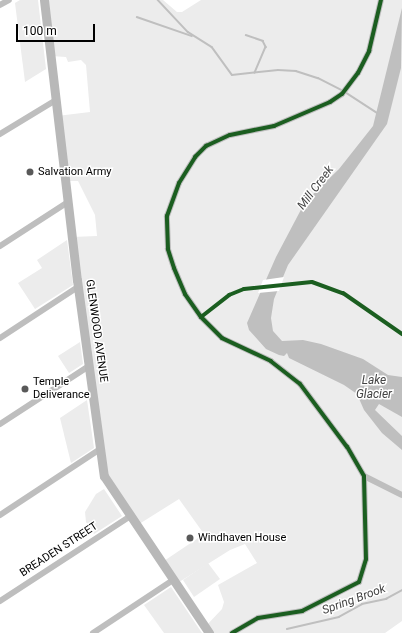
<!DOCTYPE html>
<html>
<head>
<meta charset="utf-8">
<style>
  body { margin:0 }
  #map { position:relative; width:402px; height:633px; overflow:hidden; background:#fff; font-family:Roboto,sans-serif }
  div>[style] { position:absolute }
  .green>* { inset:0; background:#ececec }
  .water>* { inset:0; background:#bfbfbf }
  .pier>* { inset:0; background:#fff }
  .stream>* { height:1.5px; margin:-0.75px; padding:0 0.75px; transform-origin:0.75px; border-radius:0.75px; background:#bfbfbf }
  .street>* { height:6px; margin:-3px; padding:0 3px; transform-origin:3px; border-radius:3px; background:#bebebe }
  .secondary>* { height:9px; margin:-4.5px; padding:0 4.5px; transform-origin:4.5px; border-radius:4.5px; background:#b8b8b8 }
  .cycleway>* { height:4px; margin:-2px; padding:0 2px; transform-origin:2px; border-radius:2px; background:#1b5e20 }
  .dots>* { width:11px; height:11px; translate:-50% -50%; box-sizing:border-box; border:2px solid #fff; border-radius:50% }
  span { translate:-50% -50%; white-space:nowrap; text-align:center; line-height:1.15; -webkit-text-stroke:3px #fff; paint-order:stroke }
  .poi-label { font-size:11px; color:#000 }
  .left { translate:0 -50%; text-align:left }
  .street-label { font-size:11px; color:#000 }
  .water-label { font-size:12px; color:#444; font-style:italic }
  .scale { position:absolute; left:16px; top:24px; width:79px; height:18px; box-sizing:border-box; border:2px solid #000; border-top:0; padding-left:5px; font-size:12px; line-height:14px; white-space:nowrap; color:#000; -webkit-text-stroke:3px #fff; paint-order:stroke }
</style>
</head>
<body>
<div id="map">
  <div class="green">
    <i style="clip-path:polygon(20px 0,38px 0,46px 69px,25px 82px,15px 3px)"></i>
    <i style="clip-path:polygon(43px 0,163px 0,177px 12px,182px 12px,201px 0,402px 0,402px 621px,385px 633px,209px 633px,205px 627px,222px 609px,224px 602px,218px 585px,257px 563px,245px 544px,230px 550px,176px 584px,161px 563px,204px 534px,179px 499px,136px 526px,108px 485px,72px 237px,97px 236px,95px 215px,78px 181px,65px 181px,57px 116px,90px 112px,86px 65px,81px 60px,68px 62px,66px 57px,51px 56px)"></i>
    <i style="clip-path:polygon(67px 240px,73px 285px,35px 309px,18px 283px,42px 268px,37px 260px)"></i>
    <i style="clip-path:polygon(80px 342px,83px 364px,69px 373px,58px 356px)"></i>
    <i style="clip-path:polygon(87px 400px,94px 448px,71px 463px,60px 418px)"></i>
    <i style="clip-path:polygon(104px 489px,122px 516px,94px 534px,86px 522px,85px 512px,96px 494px)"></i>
    <i style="clip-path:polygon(208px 563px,220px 579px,194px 597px,183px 580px)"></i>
    <i style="clip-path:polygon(171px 587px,202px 633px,164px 633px,144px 605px)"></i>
  </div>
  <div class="water">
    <i style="clip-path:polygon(402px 8px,401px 68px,387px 124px,288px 265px,274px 299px,271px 318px,273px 331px,282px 341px,303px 340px,321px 344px,363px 359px,388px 375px,402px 377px,402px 417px,379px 404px,375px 410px,402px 436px,402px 450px,382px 433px,364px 410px,357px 394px,344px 385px,289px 358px,287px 353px,284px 356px,279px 355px,266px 349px,249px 330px,247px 323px,276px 257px,305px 202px,339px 169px,373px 126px)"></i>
  </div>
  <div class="pier">
    <i style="clip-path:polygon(284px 277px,279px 291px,258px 293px,263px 280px)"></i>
  </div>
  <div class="stream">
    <i style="left:158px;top:0;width:44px;rotate:46.8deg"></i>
    <i style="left:188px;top:32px;width:28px;rotate:32deg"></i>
    <i style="left:212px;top:47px;width:34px;rotate:54deg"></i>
    <i style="left:232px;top:75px;width:46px;rotate:-6.2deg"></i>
    <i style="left:278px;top:70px;width:18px;rotate:3deg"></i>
    <i style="left:296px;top:71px;width:23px;rotate:18deg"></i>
    <i style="left:318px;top:78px;width:27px;rotate:27deg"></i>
    <i style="left:137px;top:17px;width:58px;rotate:19.1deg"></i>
    <i style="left:246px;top:35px;width:18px;rotate:19deg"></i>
    <i style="left:263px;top:41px;width:7px;rotate:63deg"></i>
    <i style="left:266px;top:47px;width:28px;rotate:113deg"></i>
    <i style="left:345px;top:92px;width:38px;rotate:33deg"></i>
    <i style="left:287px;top:629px;width:53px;rotate:-13deg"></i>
    <i style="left:339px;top:617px;width:26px;rotate:-29deg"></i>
    <i style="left:362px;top:604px;width:25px;rotate:-12deg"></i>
    <i style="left:386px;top:599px;width:18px;rotate:-29deg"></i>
  </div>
  <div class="street">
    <i style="left:0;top:5px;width:10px;rotate:-29deg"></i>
    <i style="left:0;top:134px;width:66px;rotate:-31.3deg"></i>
    <i style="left:0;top:246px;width:81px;rotate:-32.9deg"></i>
    <i style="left:0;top:338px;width:93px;rotate:-33.2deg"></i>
    <i style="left:0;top:424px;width:106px;rotate:-33.1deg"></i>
    <i style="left:364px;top:476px;width:42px;rotate:26.6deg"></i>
    <i style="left:0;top:515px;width:120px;rotate:-33.4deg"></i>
    <i style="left:0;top:601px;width:154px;rotate:-33.1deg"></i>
    <i style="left:93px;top:633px;width:96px;rotate:-33.5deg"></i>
    <i style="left:232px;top:633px;width:30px;rotate:-30deg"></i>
    <i style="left:258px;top:618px;width:45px;rotate:-9deg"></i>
    <i style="left:302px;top:611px;width:64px;rotate:-27deg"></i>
    <i style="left:359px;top:582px;width:24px;rotate:-73deg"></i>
    <i style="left:366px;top:559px;width:83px;rotate:-91.4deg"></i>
    <i style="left:364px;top:476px;width:34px;rotate:-120deg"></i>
    <i style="left:347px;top:447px;width:79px;rotate:-126.7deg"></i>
    <i style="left:300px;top:384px;width:37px;rotate:-142deg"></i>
    <i style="left:271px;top:361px;width:54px;rotate:-154.9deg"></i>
    <i style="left:222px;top:338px;width:30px;rotate:-135deg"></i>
    <i style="left:201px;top:317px;width:28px;rotate:-125deg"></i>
    <i style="left:185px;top:294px;width:28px;rotate:-113deg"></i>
    <i style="left:174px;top:268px;width:20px;rotate:-108deg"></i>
    <i style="left:168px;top:249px;width:33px;rotate:-92deg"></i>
    <i style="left:167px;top:216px;width:35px;rotate:-70deg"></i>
    <i style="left:179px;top:183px;width:31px;rotate:-58deg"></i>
    <i style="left:195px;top:157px;width:16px;rotate:-45deg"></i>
    <i style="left:206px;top:146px;width:26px;rotate:-25deg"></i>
    <i style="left:230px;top:135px;width:45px;rotate:-11.6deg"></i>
    <i style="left:274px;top:126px;width:61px;rotate:-23.2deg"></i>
    <i style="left:330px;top:102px;width:14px;rotate:-34deg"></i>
    <i style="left:342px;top:94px;width:26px;rotate:-53deg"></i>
    <i style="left:358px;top:73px;width:25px;rotate:-63deg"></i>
    <i style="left:369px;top:51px;width:52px;rotate:-76.8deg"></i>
  </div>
  <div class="secondary">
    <i style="left:44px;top:0;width:282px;rotate:83.3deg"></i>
    <i style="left:77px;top:280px;width:198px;rotate:82.2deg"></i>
    <i style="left:104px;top:476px;width:189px;rotate:56.2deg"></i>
  </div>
  <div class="cycleway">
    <i style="left:201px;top:317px;width:36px;rotate:-38deg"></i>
    <i style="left:229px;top:295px;width:16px;rotate:-22deg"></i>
    <i style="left:244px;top:289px;width:68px;rotate:-5.9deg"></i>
    <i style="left:312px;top:282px;width:33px;rotate:20deg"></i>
    <i style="left:343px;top:293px;width:72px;rotate:34.8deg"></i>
    <i style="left:232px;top:633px;width:30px;rotate:-30deg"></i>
    <i style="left:258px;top:618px;width:45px;rotate:-9deg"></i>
    <i style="left:302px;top:611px;width:64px;rotate:-27deg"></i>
    <i style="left:359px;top:582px;width:24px;rotate:-73deg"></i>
    <i style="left:366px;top:559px;width:83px;rotate:-91.4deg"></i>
    <i style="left:364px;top:476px;width:34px;rotate:-120deg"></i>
    <i style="left:347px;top:447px;width:79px;rotate:-126.7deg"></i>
    <i style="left:300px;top:384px;width:37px;rotate:-142deg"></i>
    <i style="left:271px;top:361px;width:54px;rotate:-154.9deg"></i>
    <i style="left:222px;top:338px;width:30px;rotate:-135deg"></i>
    <i style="left:201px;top:317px;width:28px;rotate:-125deg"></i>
    <i style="left:185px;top:294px;width:28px;rotate:-113deg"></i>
    <i style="left:174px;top:268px;width:20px;rotate:-108deg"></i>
    <i style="left:168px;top:249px;width:33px;rotate:-92deg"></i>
    <i style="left:167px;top:216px;width:35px;rotate:-70deg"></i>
    <i style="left:179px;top:183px;width:31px;rotate:-58deg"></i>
    <i style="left:195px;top:157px;width:16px;rotate:-45deg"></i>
    <i style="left:206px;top:146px;width:26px;rotate:-25deg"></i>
    <i style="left:230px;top:135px;width:45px;rotate:-11.6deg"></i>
    <i style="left:274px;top:126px;width:61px;rotate:-23.2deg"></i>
    <i style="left:330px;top:102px;width:14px;rotate:-34deg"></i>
    <i style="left:342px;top:94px;width:26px;rotate:-53deg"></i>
    <i style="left:358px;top:73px;width:25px;rotate:-63deg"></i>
    <i style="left:369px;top:51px;width:52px;rotate:-76.8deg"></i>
  </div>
  <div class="dots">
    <i style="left:30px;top:172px;background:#595959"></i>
    <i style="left:25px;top:389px;background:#595959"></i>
    <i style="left:190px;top:538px;background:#595959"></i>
  </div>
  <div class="poi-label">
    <span class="left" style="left:38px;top:172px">Salvation Army</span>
    <span class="left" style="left:33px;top:389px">Temple<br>Deliverance</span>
    <span class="left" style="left:198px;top:538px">Windhaven House</span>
  </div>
  <div class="street-label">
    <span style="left:96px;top:331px;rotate:82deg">GLENWOOD AVENUE</span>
    <span style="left:59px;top:550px;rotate:-33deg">BREADEN STREET</span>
  </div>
  <div class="water-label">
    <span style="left:316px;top:188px;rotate:-53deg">Mill Creek</span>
    <span style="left:374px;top:388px">Lake<br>Glacier</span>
    <span style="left:354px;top:600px;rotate:-20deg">Spring Brook</span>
  </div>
  <div class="scale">100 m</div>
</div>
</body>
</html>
